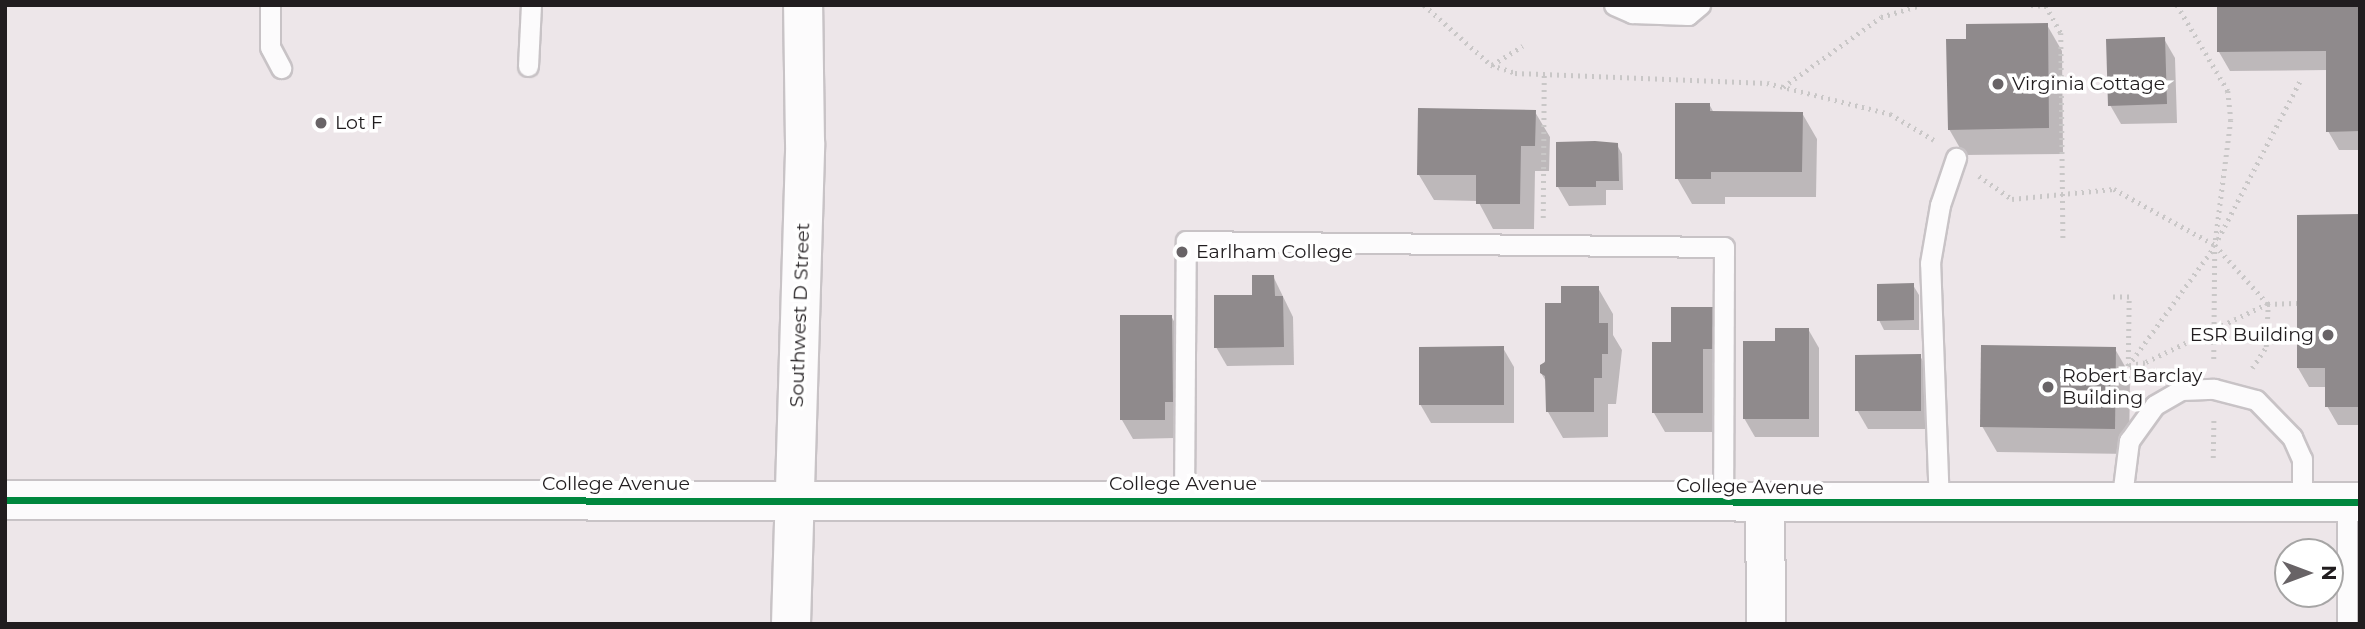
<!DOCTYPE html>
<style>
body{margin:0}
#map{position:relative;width:2365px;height:629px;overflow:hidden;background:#ede6e9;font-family:Montserrat,sans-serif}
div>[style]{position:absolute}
.shadow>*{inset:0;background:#0003}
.building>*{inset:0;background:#8f8a8c}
.path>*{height:4.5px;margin-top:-2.25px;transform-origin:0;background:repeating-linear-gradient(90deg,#c9c7c7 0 2px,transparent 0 7px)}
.roads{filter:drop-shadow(2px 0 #c8c3c6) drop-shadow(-2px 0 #c8c3c6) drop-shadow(0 2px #c8c3c6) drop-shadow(0 -2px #c8c3c6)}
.lane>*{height:19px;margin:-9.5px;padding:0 9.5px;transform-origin:9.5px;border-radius:9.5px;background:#fcfbfc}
.street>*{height:38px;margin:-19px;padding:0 19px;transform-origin:19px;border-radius:19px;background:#fcfbfc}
.cycleway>*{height:7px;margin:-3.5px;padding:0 3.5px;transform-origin:3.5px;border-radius:3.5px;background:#00873e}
.dots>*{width:19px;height:19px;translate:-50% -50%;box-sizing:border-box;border:4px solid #fff;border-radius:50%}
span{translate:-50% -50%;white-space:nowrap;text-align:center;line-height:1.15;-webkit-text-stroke:7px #fff;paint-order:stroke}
.poi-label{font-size:19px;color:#211d1f}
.left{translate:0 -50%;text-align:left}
.right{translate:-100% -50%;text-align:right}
.street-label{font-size:19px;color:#211d1f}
.frame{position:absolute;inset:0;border:7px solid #211d1f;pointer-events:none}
.north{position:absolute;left:2274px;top:538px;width:70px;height:70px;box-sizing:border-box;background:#fff;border:2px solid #a6a5a5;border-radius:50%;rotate:90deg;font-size:19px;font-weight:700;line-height:28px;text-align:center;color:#211d1f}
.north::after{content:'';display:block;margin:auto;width:24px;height:32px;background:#686366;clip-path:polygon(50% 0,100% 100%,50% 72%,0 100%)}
</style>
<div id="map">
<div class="shadow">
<div style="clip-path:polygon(2360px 5px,2360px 150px,2339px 150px,2328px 131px,2328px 70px,2230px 71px,2219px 52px)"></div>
<div style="clip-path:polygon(2047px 25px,2062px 51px,2063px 154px,1964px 155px,1949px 129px,1967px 40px)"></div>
<div style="clip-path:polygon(2164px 39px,2175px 58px,2177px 123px,2121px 124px,2110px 105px)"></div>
<div style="clip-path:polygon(1709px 104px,1714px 113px,1802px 113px,1817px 139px,1816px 197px,1725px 197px,1725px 204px,1692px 204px,1677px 178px)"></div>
<div style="clip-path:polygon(1535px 112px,1550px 137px,1549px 171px,1535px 171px,1534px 229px,1493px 229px,1478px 201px,1434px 200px,1419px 175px)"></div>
<div style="clip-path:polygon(1617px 145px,1622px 154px,1623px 190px,1606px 190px,1606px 205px,1569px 206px,1558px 187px)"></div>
<div style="clip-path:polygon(2360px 216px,2360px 425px,2338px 425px,2327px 406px,2327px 387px,2309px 387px,2298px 368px)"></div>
<div style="clip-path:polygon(1273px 276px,1293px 317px,1294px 365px,1227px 366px,1216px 347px)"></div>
<div style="clip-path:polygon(1913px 285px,1919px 295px,1919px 330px,1884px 330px,1879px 320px)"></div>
<div style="clip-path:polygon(1598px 288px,1613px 314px,1613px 335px,1622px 350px,1616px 404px,1608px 404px,1608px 437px,1563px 438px,1548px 412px,1547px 383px,1541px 373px,1563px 304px)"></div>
<div style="clip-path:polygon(1712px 309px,1722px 328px,1722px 368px,1713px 368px,1713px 432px,1665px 432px,1654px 413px,1673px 343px)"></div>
<div style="clip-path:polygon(1171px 316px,1182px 335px,1183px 420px,1175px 420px,1175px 438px,1133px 439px,1122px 420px)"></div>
<div style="clip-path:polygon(1808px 329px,1819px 348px,1819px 437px,1755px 437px,1744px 418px,1776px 343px)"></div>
<div style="clip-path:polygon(1503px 348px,1514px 367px,1514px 423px,1431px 423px,1420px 404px)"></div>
<div style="clip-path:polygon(2115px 349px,2130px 375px,2129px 454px,1997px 452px,1982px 426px)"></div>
<div style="clip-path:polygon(1920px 356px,1931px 375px,1931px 429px,1868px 429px,1857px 410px)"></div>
</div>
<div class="building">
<div style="clip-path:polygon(2217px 5px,2360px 5px,2360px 131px,2326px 132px,2326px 51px,2217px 52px)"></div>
<div style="clip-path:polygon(2048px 23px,2049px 128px,1948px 130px,1946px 39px,1966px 39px,1966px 24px)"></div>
<div style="clip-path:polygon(2165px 37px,2167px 104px,2108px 106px,2106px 39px)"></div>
<div style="clip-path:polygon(1675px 103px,1710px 103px,1710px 111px,1803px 112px,1802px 172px,1711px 172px,1711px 179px,1675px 179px)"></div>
<div style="clip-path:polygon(1418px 108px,1536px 110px,1535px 146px,1521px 146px,1520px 204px,1476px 204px,1476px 175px,1417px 175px)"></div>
<div style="clip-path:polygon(1595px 141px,1618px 143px,1619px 181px,1596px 181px,1596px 187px,1556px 187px,1556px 142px)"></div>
<div style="clip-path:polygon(2360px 214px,2360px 407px,2325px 407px,2325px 368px,2297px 368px,2297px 215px)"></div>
<div style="clip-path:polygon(1252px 275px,1274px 275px,1275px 296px,1283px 296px,1284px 347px,1214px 348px,1214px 295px,1252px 295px)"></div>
<div style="clip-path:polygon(1914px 283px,1914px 320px,1877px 321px,1877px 284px)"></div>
<div style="clip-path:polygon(1561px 286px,1599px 286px,1599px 323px,1608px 323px,1608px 354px,1602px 354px,1602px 378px,1594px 378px,1594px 412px,1546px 412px,1545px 376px,1540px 373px,1540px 365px,1545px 362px,1545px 303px,1561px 303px)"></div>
<div style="clip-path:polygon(1671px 307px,1713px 307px,1713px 349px,1703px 349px,1703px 413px,1652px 413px,1652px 342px,1671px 342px)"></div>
<div style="clip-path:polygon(1120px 315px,1172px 315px,1173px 402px,1165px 402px,1165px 420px,1120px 420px)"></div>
<div style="clip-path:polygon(1775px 328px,1809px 328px,1809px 419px,1743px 419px,1743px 341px,1775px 341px)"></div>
<div style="clip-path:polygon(1981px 345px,2116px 347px,2115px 429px,1980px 427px)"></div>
<div style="clip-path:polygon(1504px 346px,1504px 405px,1419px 405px,1419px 347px)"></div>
<div style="clip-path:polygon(1921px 354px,1921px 411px,1855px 411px,1855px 355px)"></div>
</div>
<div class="path">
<div style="left:1424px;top:5px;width:90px;rotate:41.8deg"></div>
<div style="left:1491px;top:65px;width:25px;rotate:18deg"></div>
<div style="left:1515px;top:73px;width:252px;rotate:2.3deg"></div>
<div style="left:1767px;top:83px;width:127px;rotate:14.1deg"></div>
<div style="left:1890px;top:114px;width:51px;rotate:30.6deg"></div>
<div style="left:2031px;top:5px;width:15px;rotate:4deg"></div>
<div style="left:2046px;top:6px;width:31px;rotate:61deg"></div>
<div style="left:2061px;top:33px;width:207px;rotate:89.4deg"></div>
<div style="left:2177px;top:5px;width:100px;rotate:59.3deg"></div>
<div style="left:2228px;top:91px;width:29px;rotate:84deg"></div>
<div style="left:2231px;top:120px;width:126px;rotate:97.3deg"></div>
<div style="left:2215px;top:245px;width:115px;rotate:90.5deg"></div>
<div style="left:1492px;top:65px;width:36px;rotate:-32deg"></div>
<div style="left:1783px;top:87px;width:120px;rotate:-35.5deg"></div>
<div style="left:1881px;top:17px;width:42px;rotate:-16.7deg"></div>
<div style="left:1979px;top:176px;width:40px;rotate:34.9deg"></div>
<div style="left:2012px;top:199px;width:102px;rotate:-5.6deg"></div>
<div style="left:2114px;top:189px;width:115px;rotate:29deg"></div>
<div style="left:2215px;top:245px;width:79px;rotate:48.1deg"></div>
<div style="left:2268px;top:304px;width:136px;rotate:154.4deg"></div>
<div style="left:2145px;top:363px;width:17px;rotate:170deg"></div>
<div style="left:2128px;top:366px;width:69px;rotate:-89.2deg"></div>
<div style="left:2129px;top:297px;width:17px;rotate:180deg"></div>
<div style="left:1543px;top:218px;width:143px;rotate:-89.6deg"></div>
<div style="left:2218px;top:239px;width:178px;rotate:-62.6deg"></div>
<div style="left:2252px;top:368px;width:25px;rotate:-56deg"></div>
<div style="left:2266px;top:347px;width:43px;rotate:-87.3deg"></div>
<div style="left:2268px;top:304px;width:29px;rotate:-2deg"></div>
<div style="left:2138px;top:382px;width:19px;rotate:-122deg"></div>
<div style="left:2128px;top:366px;width:147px;rotate:-54.1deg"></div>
<div style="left:2213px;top:458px;width:39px;rotate:-89deg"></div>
</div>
<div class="roads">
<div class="lane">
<div style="left:270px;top:5px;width:42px;rotate:90deg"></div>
<div style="left:270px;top:47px;width:24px;rotate:62deg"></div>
<div style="left:1614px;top:5px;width:20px;rotate:24deg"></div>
<div style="left:1632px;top:13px;width:56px;rotate:2deg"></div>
<div style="left:1688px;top:15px;width:16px;rotate:-40deg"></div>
<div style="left:528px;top:66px;width:61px;rotate:-87.2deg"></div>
<div style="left:1184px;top:500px;width:259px;rotate:-89.6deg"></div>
<div style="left:1186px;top:241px;width:538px;rotate:0.64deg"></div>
<div style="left:1724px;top:247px;width:255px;rotate:90.2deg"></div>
<div style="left:2347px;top:502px;width:122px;rotate:90deg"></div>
<div style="left:2121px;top:504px;width:64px;rotate:-82.8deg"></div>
<div style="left:2129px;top:441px;width:44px;rotate:-54.2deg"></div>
<div style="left:2155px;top:405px;width:30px;rotate:-30deg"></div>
<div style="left:2181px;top:390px;width:33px;rotate:-2deg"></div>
<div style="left:2214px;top:389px;width:43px;rotate:14.7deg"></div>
<div style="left:2256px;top:400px;width:52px;rotate:45.8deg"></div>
<div style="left:2292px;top:437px;width:24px;rotate:66deg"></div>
<div style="left:2302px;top:459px;width:45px;rotate:90deg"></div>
<div style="left:1939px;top:505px;width:242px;rotate:-92.1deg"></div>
<div style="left:1930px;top:263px;width:59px;rotate:-80.2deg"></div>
<div style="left:1940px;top:205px;width:50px;rotate:-71.2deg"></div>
</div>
<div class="street">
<div style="left:5px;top:500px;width:2355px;rotate:0.05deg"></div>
<div style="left:1765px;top:502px;width:122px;rotate:89.5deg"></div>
<div style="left:791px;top:624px;width:481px;rotate:-88.3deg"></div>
<div style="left:805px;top:143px;width:138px;rotate:-90.8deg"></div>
</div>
</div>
<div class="cycleway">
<div style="left:5px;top:500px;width:2355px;rotate:0.05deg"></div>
</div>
<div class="dots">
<div style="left:1998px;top:84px;background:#686366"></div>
<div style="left:321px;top:123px;background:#686366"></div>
<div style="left:1182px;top:252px;background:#686366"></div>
<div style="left:2328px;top:335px;background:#686366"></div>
<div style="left:2048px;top:387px;background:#686366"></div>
</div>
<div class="poi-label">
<span class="left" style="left:2012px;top:84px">Virginia Cottage</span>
<span class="left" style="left:335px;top:123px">Lot F</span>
<span class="left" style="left:1196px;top:252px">Earlham College</span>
<span class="right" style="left:2314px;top:335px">ESR Building</span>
<span class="left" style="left:2062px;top:387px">Robert Barclay<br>Building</span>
</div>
<div class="street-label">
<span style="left:800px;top:315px;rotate:-88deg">Southwest D Street</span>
<span style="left:616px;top:484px">College Avenue</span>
<span style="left:1183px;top:484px">College Avenue</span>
<span style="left:1750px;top:487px;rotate:1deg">College Avenue</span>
</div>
<div class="frame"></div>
<div class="north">N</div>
</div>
